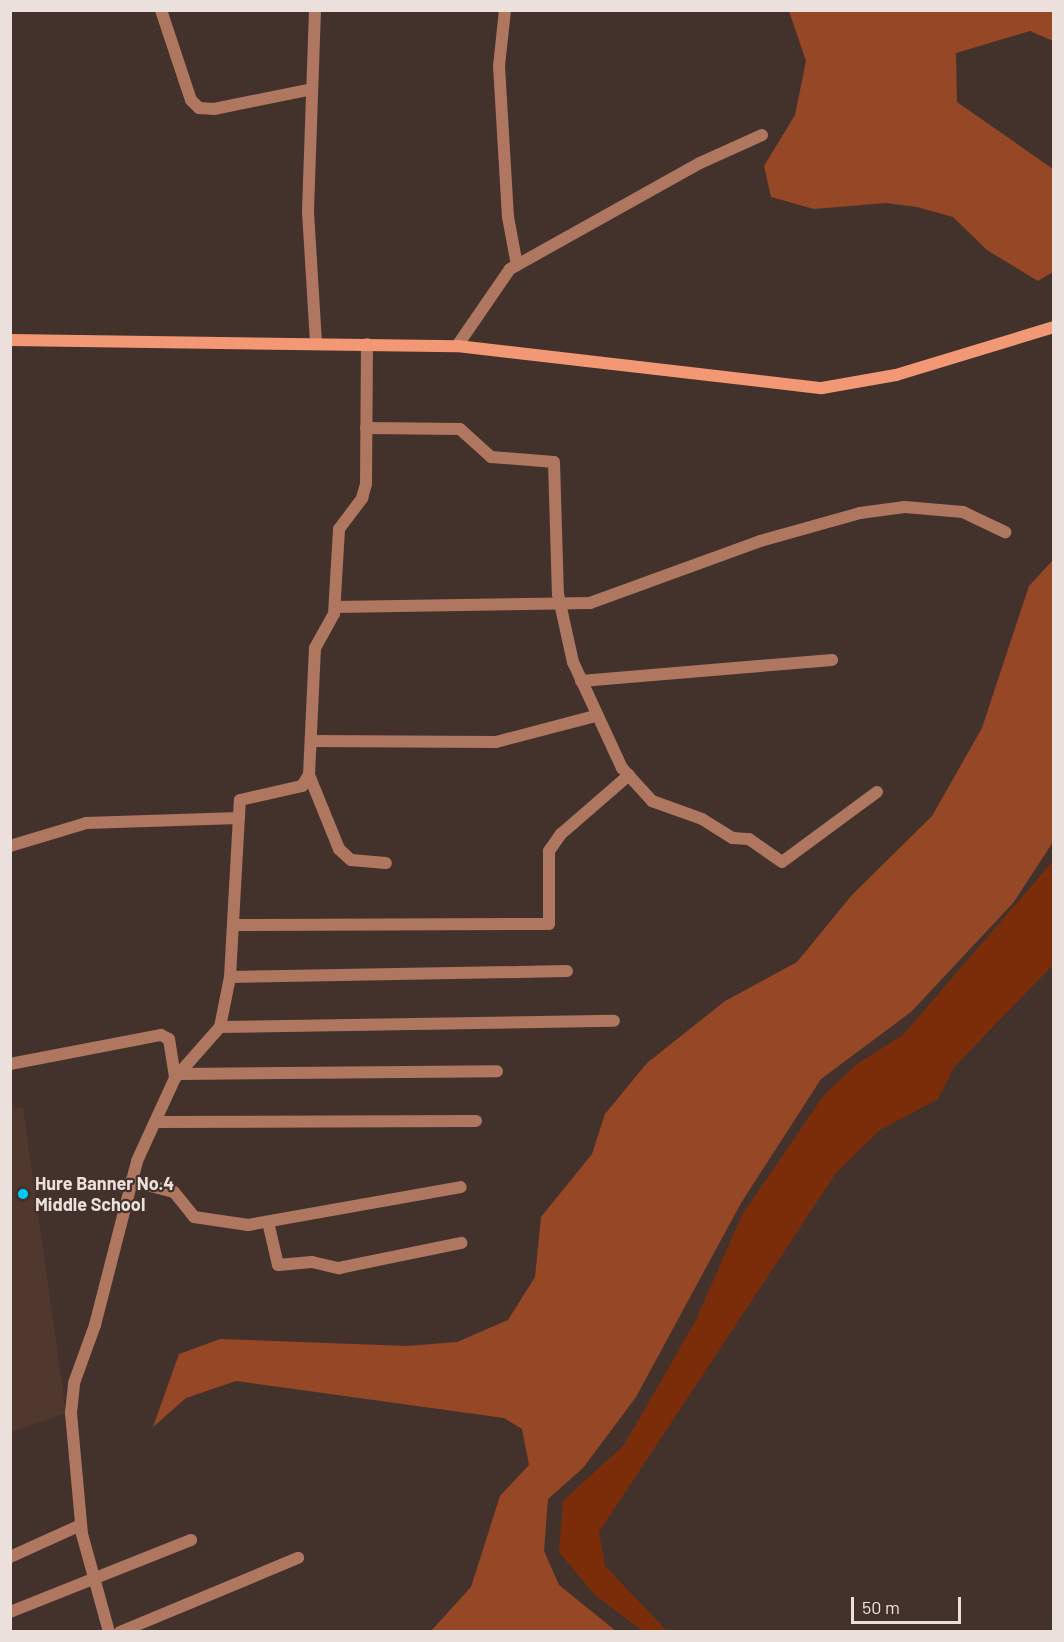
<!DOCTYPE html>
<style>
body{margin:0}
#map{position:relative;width:1064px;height:1642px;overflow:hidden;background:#43322c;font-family:Barlow,sans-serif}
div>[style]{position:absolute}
.built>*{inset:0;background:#50382f}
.forest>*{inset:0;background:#964726}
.water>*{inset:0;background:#7a2d08}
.street>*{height:12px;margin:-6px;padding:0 6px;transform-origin:6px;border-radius:6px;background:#af7660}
.secondary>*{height:12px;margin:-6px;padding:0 6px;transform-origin:6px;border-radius:6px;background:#f39875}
.dots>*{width:16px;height:16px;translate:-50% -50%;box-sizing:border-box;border:3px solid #43322c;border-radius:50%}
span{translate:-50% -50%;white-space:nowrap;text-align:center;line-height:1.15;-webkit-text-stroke:4.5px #43322c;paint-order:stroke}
.poi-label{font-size:18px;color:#ebe0dc;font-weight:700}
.left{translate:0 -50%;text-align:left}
.frame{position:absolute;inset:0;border:12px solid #ebe0dc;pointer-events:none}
.scale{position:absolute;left:851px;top:1597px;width:110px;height:27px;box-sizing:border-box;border:3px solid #ebe0dc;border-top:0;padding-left:8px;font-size:18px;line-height:21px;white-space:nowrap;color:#ebe0dc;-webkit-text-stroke:4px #43322c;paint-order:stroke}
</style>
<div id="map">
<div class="built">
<div style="clip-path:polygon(10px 1091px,14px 1109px,23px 1107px,66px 1413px,11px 1432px)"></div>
</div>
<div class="forest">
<div style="clip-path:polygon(789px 11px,1053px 11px,1053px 41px,1030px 31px,956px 53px,957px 102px,1053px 169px,1053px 272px,1038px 281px,987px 250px,953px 217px,917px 207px,886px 203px,814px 209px,771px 197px,764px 166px,795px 115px,806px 61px)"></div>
<div style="clip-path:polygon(1053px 560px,1053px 842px,1013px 903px,911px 1012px,821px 1079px,741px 1203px,636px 1397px,583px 1468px,548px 1499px,544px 1551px,559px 1585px,616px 1631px,431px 1631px,471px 1587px,500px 1496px,529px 1465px,522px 1429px,504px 1418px,236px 1381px,186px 1398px,153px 1427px,179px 1354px,220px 1339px,407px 1346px,457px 1342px,508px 1320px,535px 1277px,541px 1217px,592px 1154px,605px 1114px,647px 1063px,725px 1001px,797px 962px,852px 895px,932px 816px,982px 728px,1029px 586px)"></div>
</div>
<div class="water">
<div style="clip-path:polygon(1053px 861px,1053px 965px,955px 1066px,938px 1099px,880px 1130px,836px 1173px,599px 1532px,605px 1566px,667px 1631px,643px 1631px,595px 1595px,559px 1552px,563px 1501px,624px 1445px,695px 1322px,742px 1215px,824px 1095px,857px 1064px,903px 1035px)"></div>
</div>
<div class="street">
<div style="left:161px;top:10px;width:95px;rotate:71.6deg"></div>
<div style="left:191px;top:100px;width:11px;rotate:45deg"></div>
<div style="left:199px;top:108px;width:15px;rotate:4deg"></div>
<div style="left:214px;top:109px;width:100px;rotate:-11.5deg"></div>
<div style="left:315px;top:10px;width:202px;rotate:92deg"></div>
<div style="left:308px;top:212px;width:131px;rotate:86.5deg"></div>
<div style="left:505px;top:10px;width:56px;rotate:96.1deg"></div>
<div style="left:499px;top:66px;width:151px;rotate:86.6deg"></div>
<div style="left:508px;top:217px;width:49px;rotate:79.4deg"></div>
<div style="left:457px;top:346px;width:93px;rotate:-55.5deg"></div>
<div style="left:510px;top:269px;width:218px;rotate:-29.2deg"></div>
<div style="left:700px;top:163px;width:68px;rotate:-24.3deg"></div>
<div style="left:366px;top:428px;width:94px;rotate:0.6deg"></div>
<div style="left:460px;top:429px;width:42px;rotate:42.1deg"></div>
<div style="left:491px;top:457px;width:63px;rotate:4.5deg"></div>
<div style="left:554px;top:462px;width:132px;rotate:88.3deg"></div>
<div style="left:558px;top:594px;width:70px;rotate:77.6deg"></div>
<div style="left:573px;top:662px;width:117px;rotate:65.2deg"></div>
<div style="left:622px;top:768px;width:45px;rotate:47.7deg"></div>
<div style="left:652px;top:801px;width:53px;rotate:19.8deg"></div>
<div style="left:702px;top:819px;width:36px;rotate:32deg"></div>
<div style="left:733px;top:838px;width:16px;rotate:4deg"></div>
<div style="left:749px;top:839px;width:40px;rotate:34.9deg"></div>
<div style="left:782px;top:862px;width:118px;rotate:-36.4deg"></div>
<div style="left:335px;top:607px;width:255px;rotate:-0.9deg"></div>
<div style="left:590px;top:603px;width:181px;rotate:-20deg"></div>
<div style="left:760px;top:541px;width:104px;rotate:-15.6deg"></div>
<div style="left:860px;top:513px;width:45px;rotate:-7.6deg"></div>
<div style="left:905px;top:507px;width:58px;rotate:4.9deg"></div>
<div style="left:963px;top:512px;width:47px;rotate:25.5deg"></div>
<div style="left:581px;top:681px;width:252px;rotate:-4.8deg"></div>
<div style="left:311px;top:741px;width:185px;rotate:0.3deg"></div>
<div style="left:496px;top:742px;width:102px;rotate:-14.7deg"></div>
<div style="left:309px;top:775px;width:80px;rotate:67.9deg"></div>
<div style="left:339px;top:849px;width:16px;rotate:43deg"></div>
<div style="left:351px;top:860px;width:35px;rotate:5deg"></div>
<div style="left:10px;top:846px;width:79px;rotate:-16.8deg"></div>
<div style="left:86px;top:823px;width:153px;rotate:-1.9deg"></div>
<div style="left:233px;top:925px;width:316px;rotate:-0.2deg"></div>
<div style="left:549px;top:924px;width:73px;rotate:-90deg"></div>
<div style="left:549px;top:851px;width:21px;rotate:-55deg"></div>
<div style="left:561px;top:834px;width:90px;rotate:-40.9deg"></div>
<div style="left:230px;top:977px;width:337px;rotate:-1deg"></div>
<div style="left:220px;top:1027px;width:394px;rotate:-0.9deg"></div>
<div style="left:10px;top:1064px;width:154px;rotate:-10.9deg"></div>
<div style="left:161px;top:1035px;width:9px;rotate:27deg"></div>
<div style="left:169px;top:1039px;width:39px;rotate:81deg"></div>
<div style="left:179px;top:1074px;width:318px;rotate:-0.5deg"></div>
<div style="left:155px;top:1122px;width:321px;rotate:-0.2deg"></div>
<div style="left:131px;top:1181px;width:44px;rotate:14.3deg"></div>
<div style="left:174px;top:1192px;width:32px;rotate:51deg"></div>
<div style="left:194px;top:1217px;width:55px;rotate:8.4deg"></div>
<div style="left:248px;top:1225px;width:216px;rotate:-10.1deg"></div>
<div style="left:268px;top:1222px;width:44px;rotate:76.9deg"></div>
<div style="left:278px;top:1265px;width:34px;rotate:-5deg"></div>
<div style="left:312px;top:1262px;width:28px;rotate:13deg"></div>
<div style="left:339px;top:1268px;width:125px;rotate:-11.6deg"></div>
<div style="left:10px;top:1557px;width:78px;rotate:-24.3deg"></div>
<div style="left:10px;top:1612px;width:195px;rotate:-21.7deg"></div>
<div style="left:109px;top:1632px;width:102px;rotate:-105.4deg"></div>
<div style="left:82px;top:1534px;width:121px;rotate:-95.2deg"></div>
<div style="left:71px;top:1413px;width:30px;rotate:-84deg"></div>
<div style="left:74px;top:1383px;width:62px;rotate:-70.1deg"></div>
<div style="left:95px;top:1325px;width:169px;rotate:-75.6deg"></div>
<div style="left:137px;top:1161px;width:91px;rotate:-65.4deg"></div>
<div style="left:175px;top:1078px;width:68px;rotate:-48.6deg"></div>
<div style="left:220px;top:1027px;width:51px;rotate:-78.7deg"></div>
<div style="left:230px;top:977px;width:177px;rotate:-86.8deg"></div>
<div style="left:240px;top:800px;width:64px;rotate:-12.7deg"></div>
<div style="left:302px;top:786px;width:13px;rotate:-58deg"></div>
<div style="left:309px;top:775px;width:127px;rotate:-87.3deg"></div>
<div style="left:315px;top:648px;width:39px;rotate:-61deg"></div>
<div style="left:334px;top:614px;width:85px;rotate:-86.6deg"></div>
<div style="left:339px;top:529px;width:39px;rotate:-53deg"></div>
<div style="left:362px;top:498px;width:15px;rotate:-74deg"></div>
<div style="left:366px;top:484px;width:140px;rotate:-89.6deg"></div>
<div style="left:120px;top:1632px;width:193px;rotate:-22.6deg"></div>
</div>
<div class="secondary">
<div style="left:10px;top:340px;width:447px;rotate:0.8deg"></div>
<div style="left:457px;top:346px;width:367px;rotate:6.6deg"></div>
<div style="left:822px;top:388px;width:75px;rotate:-10deg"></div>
<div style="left:896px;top:375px;width:165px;rotate:-16.9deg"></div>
</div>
<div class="dots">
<div style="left:23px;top:1194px;background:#00cbf9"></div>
</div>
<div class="poi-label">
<span class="left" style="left:35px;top:1194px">Hure Banner No.4<br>Middle School</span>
</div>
<div class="frame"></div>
<div class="scale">50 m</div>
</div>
